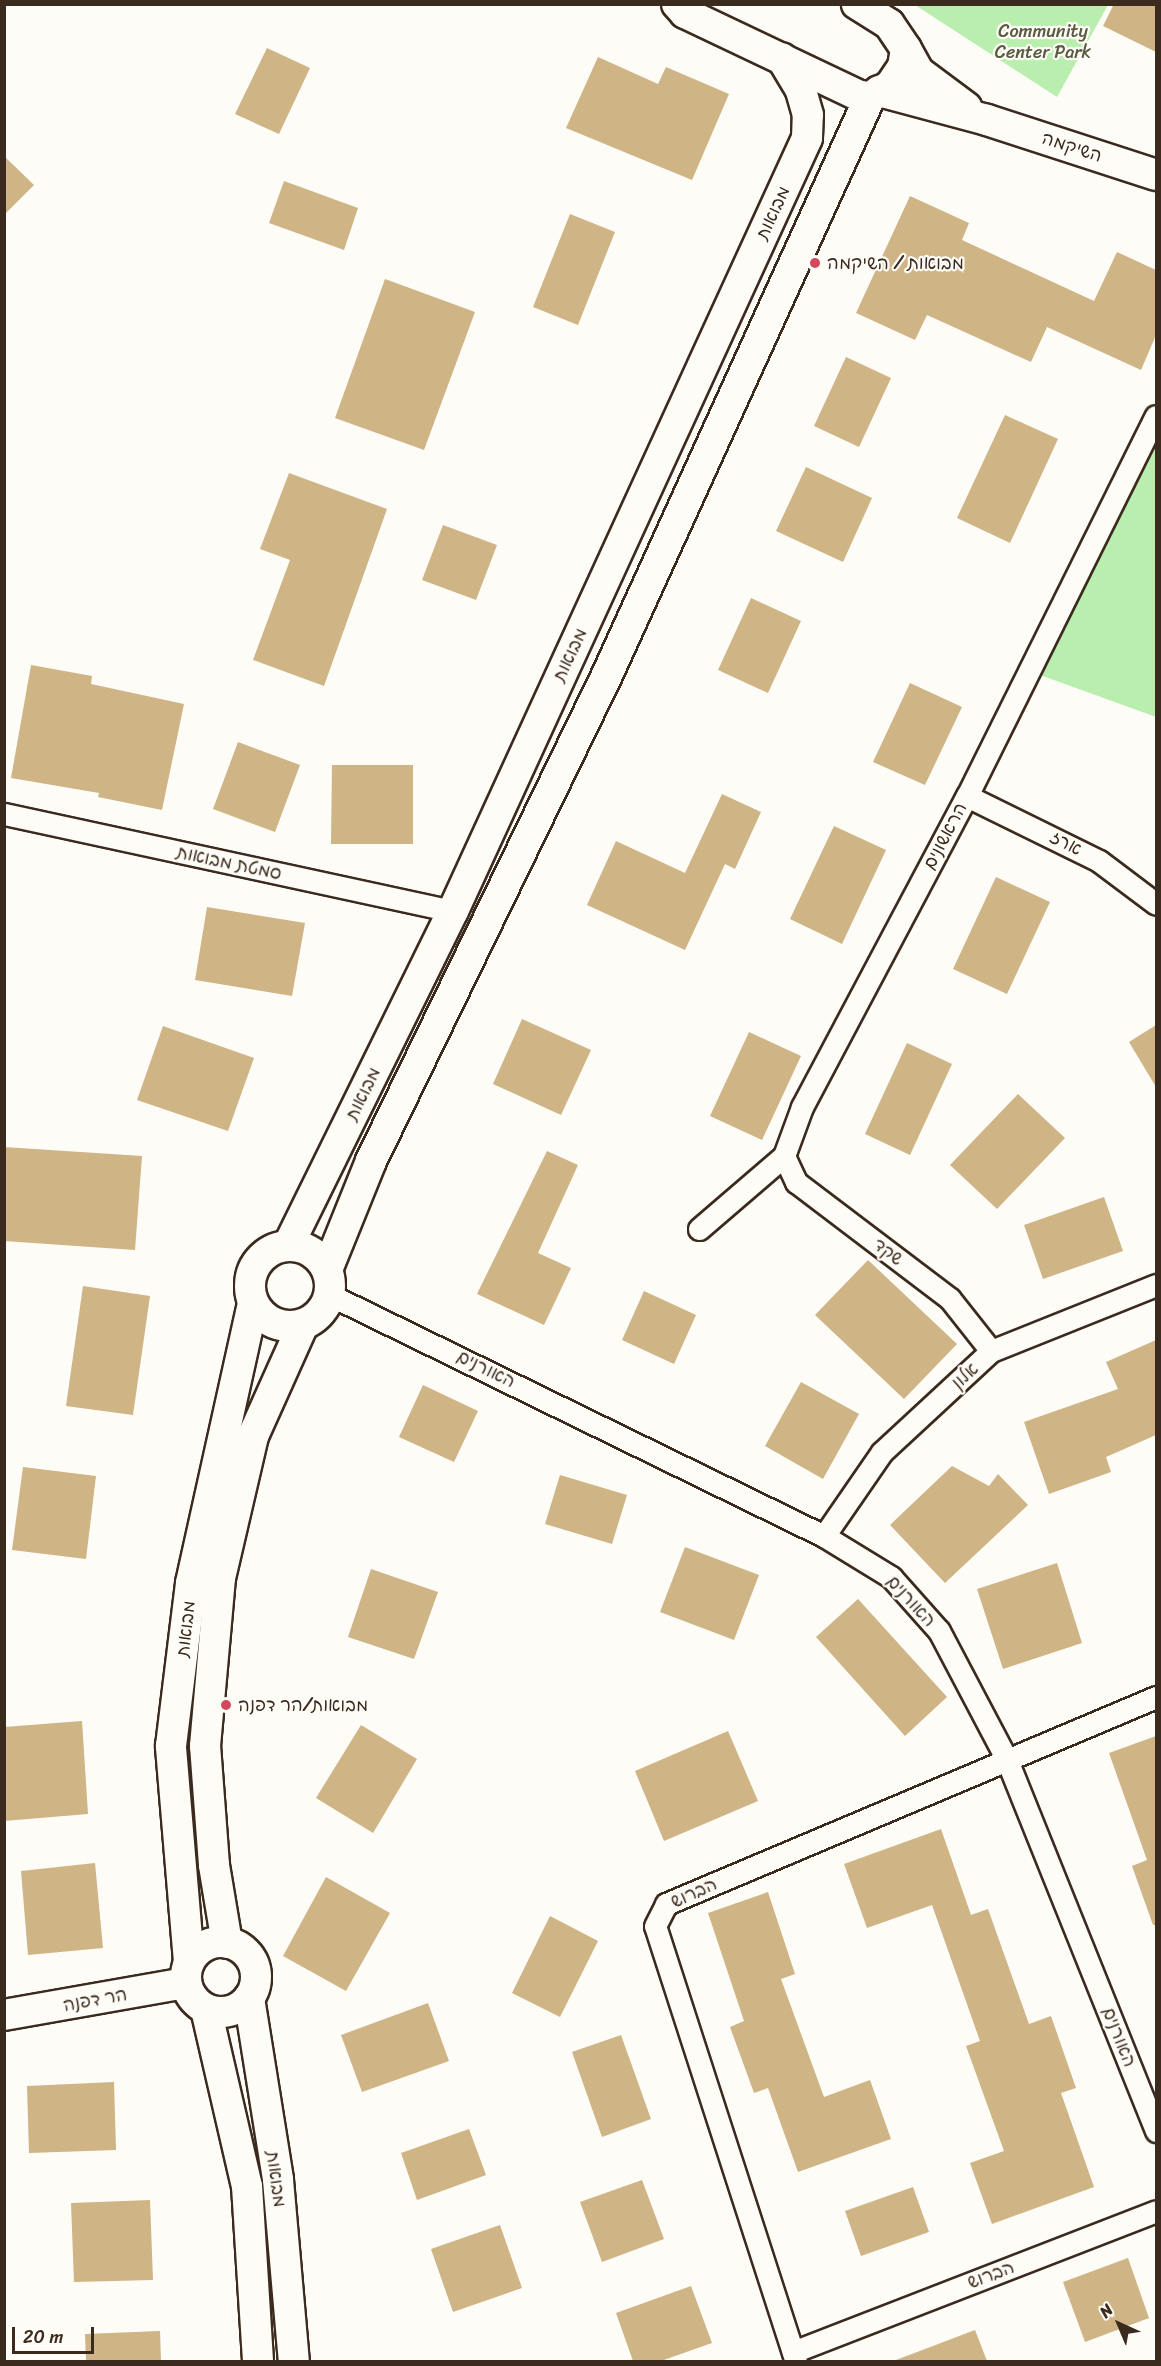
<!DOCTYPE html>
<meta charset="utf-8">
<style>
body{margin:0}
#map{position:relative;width:1161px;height:2366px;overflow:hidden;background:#fdfcf7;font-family:Sriracha,"Playpen Sans Hebrew",sans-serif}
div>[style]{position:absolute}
.green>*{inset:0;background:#b9eeaf}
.building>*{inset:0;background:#cfb485}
.roads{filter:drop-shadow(2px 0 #3b2a1e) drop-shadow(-2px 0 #3b2a1e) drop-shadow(0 2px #3b2a1e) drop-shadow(0 -2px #3b2a1e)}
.street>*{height:21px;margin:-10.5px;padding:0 10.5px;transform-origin:10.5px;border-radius:10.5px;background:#fdfcf7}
.secondary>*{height:30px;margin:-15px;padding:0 15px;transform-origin:15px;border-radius:15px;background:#fdfcf7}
.secondary>.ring{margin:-15px;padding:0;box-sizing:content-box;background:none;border:30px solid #fdfcf7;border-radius:50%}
.dots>*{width:16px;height:16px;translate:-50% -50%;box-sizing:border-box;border:3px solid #fdfcf7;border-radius:50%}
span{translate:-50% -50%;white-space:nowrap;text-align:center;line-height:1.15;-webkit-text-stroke:4.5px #fdfcf7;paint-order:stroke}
.park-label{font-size:18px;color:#5a5b42}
.street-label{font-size:18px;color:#3b2a1e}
.poi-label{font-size:18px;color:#3b2a1e}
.left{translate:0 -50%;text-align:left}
.frame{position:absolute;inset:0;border:6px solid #3b2a1e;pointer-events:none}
.north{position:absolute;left:1089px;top:2294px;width:60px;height:60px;-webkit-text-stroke:4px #fdfcf7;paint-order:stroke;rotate:316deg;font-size:16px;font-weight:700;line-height:24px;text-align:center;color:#3b2a1e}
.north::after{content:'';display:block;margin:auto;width:21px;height:27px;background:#3b2a1e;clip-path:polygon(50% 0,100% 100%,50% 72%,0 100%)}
.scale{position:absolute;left:12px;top:2327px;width:82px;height:27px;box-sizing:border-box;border:3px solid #3b2a1e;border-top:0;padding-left:8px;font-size:18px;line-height:21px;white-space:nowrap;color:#3b2a1e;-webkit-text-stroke:4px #fdfcf7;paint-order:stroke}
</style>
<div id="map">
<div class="green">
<div style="clip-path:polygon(915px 5px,1108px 5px,1057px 97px)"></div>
<div style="clip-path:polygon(1156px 416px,1156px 717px,1029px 671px)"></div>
</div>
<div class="building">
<div style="clip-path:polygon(1114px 4px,1156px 4px,1156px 52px,1103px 26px)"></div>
<div style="clip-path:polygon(267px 48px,310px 68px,279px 134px,235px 114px)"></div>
<div style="clip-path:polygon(598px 57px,658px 84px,666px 67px,729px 94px,692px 180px,566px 128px)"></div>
<div style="clip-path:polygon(4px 156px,34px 185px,4px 215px)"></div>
<div style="clip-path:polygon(284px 181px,358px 208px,344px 250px,269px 223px)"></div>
<div style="clip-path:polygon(910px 196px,969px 223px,962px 240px,1094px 301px,1117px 252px,1156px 270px,1156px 335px,1141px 370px,1047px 327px,1031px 362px,927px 315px,915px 340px,856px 313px)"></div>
<div style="clip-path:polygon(570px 214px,615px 232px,578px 325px,533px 307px)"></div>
<div style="clip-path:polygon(385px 279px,475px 312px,424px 450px,335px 418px)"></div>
<div style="clip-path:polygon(846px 357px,891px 378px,859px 447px,814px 426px)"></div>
<div style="clip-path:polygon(1005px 415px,1058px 439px,1010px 543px,957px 518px)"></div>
<div style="clip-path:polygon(806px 467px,872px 498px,843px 562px,776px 531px)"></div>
<div style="clip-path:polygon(289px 473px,387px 509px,324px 686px,253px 660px,290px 560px,260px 549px)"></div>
<div style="clip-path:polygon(443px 525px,497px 545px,476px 600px,422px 580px)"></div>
<div style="clip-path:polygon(751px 598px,801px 621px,768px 693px,718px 670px)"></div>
<div style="clip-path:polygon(31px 665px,92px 676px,91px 684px,184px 704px,162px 810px,98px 797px,99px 793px,11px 778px)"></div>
<div style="clip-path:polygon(910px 683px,962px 707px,925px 785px,873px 762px)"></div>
<div style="clip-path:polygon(238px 742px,300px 765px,275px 832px,213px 809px)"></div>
<div style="clip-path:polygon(332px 765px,413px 765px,413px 844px,331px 844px)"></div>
<div style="clip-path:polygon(722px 794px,761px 812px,735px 869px,725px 864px,685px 950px,587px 905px,616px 841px,685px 873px)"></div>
<div style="clip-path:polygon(834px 826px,886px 850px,842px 944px,790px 919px)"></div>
<div style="clip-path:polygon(996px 877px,1050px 902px,1007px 994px,953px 969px)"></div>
<div style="clip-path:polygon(207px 907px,305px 923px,292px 996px,195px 980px)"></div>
<div style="clip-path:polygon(522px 1019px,591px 1050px,561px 1115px,493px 1084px)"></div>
<div style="clip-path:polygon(1156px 1025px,1156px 1087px,1129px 1042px)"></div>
<div style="clip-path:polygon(163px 1026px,254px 1058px,228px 1131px,137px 1100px)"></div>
<div style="clip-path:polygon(749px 1032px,801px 1056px,762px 1140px,710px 1116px)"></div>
<div style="clip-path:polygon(907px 1043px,952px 1064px,910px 1155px,865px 1134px)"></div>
<div style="clip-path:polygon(1018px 1094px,1065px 1138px,997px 1209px,950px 1165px)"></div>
<div style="clip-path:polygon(4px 1147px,142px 1156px,135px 1250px,4px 1241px)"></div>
<div style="clip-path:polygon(547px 1151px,578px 1165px,538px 1253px,571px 1268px,544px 1325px,477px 1294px)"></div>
<div style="clip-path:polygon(1104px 1197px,1123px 1251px,1043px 1279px,1024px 1225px)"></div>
<div style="clip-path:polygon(868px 1260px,957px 1344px,904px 1399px,815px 1315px)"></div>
<div style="clip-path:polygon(83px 1286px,150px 1296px,133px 1415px,66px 1406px)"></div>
<div style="clip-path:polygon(644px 1291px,696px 1315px,674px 1364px,622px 1340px)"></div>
<div style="clip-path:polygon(1156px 1340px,1156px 1435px,1106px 1457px,1111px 1472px,1049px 1494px,1024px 1422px,1118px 1389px,1106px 1362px)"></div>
<div style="clip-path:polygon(801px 1382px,859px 1414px,823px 1479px,765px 1446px)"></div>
<div style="clip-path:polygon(423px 1385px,478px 1411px,454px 1462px,399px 1437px)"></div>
<div style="clip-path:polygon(952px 1466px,989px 1486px,998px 1474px,1028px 1505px,945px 1583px,890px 1525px)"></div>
<div style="clip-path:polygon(23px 1467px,96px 1476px,86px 1559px,12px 1550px)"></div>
<div style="clip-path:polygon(560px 1475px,627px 1495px,612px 1544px,545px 1524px)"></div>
<div style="clip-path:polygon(685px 1547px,759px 1575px,734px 1640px,660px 1612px)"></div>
<div style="clip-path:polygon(1057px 1563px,1082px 1643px,1003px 1669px,977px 1589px)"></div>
<div style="clip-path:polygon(371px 1569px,438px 1592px,414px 1659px,348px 1637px)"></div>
<div style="clip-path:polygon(858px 1599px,947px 1697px,905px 1736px,816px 1637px)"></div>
<div style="clip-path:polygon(82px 1721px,88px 1814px,4px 1821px,4px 1727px)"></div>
<div style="clip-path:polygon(361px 1725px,417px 1759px,373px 1833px,316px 1798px)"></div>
<div style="clip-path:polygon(728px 1731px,758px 1801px,664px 1841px,635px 1771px)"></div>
<div style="clip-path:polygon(1156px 1736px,1156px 1925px,1153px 1925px,1132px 1866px,1147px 1860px,1109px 1753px)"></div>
<div style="clip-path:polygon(941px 1829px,971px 1915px,988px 1909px,1029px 2024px,1051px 2016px,1076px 2088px,1061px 2093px,1094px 2187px,992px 2224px,970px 2163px,1004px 2151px,966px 2046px,980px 2041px,932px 1905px,867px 1928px,844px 1864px)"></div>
<div style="clip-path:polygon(95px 1863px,103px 1948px,28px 1955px,21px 1871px)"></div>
<div style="clip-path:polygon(326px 1877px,390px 1913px,346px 1991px,283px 1956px)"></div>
<div style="clip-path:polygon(768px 1892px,795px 1974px,781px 1979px,824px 2097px,870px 2080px,891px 2139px,798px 2172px,768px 2088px,754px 2093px,730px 2027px,744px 2021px,708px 1913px)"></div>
<div style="clip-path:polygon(550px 1916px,598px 1941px,560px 2017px,512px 1993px)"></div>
<div style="clip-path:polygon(428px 2003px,449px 2061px,362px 2092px,341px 2035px)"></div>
<div style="clip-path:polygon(621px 2035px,651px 2119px,602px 2137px,572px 2052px)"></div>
<div style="clip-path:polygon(114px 2082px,116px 2150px,29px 2153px,27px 2086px)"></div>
<div style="clip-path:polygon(469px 2129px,486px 2175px,417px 2200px,401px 2153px)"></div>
<div style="clip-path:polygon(642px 2180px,664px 2239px,602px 2262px,580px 2202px)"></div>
<div style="clip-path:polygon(913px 2187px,929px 2232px,861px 2256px,845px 2211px)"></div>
<div style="clip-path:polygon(150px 2200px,153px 2280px,74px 2282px,71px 2203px)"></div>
<div style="clip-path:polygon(500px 2225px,522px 2288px,453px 2312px,431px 2249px)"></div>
<div style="clip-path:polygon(1128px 2258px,1149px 2318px,1085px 2342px,1063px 2282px)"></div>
<div style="clip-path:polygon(691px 2286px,712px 2343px,661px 2361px,633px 2361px,616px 2313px)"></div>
<div style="clip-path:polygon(975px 2330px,987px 2361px,897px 2361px,896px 2360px)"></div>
<div style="clip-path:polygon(160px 2331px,161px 2361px,86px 2361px,85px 2334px)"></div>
</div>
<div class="roads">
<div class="street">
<div style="left:967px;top:796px;width:147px;rotate:26.2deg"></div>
<div style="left:1099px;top:861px;width:71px;rotate:37deg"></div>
<div style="left:4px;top:814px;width:459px;rotate:12.2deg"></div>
<div style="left:784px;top:1156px;width:29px;rotate:65deg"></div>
<div style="left:796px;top:1182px;width:193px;rotate:37.2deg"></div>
<div style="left:950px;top:1299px;width:66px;rotate:51.7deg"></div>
<div style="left:699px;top:1229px;width:112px;rotate:-40.7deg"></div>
<div style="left:784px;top:1156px;width:52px;rotate:-69.8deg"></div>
<div style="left:802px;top:1107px;width:352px;rotate:-62.1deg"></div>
<div style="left:967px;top:796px;width:424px;rotate:-63.6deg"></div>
<div style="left:330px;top:1295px;width:550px;rotate:26.01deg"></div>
<div style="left:824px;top:1536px;width:79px;rotate:31.5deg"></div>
<div style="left:891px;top:1577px;width:72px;rotate:48.4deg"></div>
<div style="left:939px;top:1631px;width:146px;rotate:62.2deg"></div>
<div style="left:1007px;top:1760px;width:400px;rotate:68.1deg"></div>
<div style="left:824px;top:1536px;width:102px;rotate:-55.4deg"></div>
<div style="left:882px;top:1452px;width:149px;rotate:-42.8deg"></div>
<div style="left:991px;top:1351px;width:178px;rotate:-21.8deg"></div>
<div style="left:793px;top:2352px;width:389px;rotate:-21.2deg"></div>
<div style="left:796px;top:2362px;width:458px;rotate:-107.9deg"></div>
<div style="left:655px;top:1926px;width:25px;rotate:-63deg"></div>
<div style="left:666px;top:1904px;width:532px;rotate:-22.9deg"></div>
</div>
<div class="secondary">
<div style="left:677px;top:4px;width:12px;rotate:48deg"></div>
<div style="left:685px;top:13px;width:194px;rotate:25.4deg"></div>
<div style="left:860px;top:96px;width:10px;rotate:6deg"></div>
<div style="left:870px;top:97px;width:23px;rotate:-29deg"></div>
<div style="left:890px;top:86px;width:23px;rotate:-56deg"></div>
<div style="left:903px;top:67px;width:18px;rotate:-81deg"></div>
<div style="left:906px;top:49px;width:30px;rotate:-124deg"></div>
<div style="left:889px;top:24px;width:38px;rotate:-148deg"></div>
<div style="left:906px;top:49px;width:26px;rotate:61deg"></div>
<div style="left:919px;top:72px;width:59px;rotate:36.7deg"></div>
<div style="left:879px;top:91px;width:112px;rotate:15deg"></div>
<div style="left:987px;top:120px;width:178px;rotate:18deg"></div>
<div class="ring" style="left:250px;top:1246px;width:50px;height:50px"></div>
<div style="left:288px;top:1246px;width:373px;rotate:-63.8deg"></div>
<div style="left:453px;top:911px;width:850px;rotate:-65.39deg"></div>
<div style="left:807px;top:138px;width:23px;rotate:-88deg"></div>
<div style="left:808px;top:115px;width:26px;rotate:-106deg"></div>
<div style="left:801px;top:90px;width:37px;rotate:-121deg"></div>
<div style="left:327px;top:1270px;width:118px;rotate:-68deg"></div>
<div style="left:371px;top:1161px;width:540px;rotate:-64.1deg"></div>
<div style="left:607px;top:675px;width:635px;rotate:-65.53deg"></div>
<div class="ring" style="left:186px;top:1942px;width:40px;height:40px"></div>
<div style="left:227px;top:1943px;width:79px;rotate:-99.5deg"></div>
<div style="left:214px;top:1865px;width:119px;rotate:-94.3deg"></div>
<div style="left:205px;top:1746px;width:169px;rotate:-84.9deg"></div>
<div style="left:220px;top:1578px;width:146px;rotate:-76.9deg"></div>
<div style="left:253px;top:1436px;width:122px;rotate:-65.8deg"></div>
<div style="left:189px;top:1962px;width:217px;rotate:-94.8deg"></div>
<div style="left:171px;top:1746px;width:164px;rotate:-83deg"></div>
<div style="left:191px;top:1583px;width:287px;rotate:-77.5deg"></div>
<div style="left:249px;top:1998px;width:184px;rotate:80.9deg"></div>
<div style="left:278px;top:2180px;width:183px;rotate:85deg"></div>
<div style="left:206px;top:2009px;width:182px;rotate:77deg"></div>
<div style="left:247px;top:2186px;width:176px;rotate:86.4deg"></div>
<div style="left:4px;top:2015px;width:185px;rotate:-10deg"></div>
</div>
</div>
<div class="dots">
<div style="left:815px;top:263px;background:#d1495b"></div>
<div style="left:226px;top:1705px;background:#d1495b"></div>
</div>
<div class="park-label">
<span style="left:1043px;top:42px">Community<br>Center Park</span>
</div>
<div class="street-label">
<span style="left:1072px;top:147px;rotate:18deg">השיקמה</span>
<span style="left:773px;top:213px;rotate:-65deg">מבואות</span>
<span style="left:570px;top:655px;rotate:-65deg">מבואות</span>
<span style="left:945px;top:836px;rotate:-62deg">הראשונים</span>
<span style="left:1066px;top:843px;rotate:27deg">ארז</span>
<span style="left:229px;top:863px;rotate:12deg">סמטת מבואות</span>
<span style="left:363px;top:1094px;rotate:-64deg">מבואות</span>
<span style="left:888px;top:1252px;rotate:37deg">שקד</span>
<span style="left:486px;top:1369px;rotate:26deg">האורנים</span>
<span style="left:965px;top:1376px;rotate:-43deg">אלון</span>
<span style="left:911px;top:1601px;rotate:47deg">האורנים</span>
<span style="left:186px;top:1629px;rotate:-83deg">מבואות</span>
<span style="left:694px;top:1893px;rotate:-25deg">הברוש</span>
<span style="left:95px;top:2000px;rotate:-10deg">הר דפנה</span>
<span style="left:1119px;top:2037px;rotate:68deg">האורנים</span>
<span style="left:276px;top:2179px;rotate:82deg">מבואות</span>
<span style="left:991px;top:2275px;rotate:-21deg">הברוש</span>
</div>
<div class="poi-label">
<span class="left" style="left:827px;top:263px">מבואות / השיקמה</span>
<span class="left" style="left:238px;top:1705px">מבואות/הר דפנה</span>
</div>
<div class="frame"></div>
<div class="north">N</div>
<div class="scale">20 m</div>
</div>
